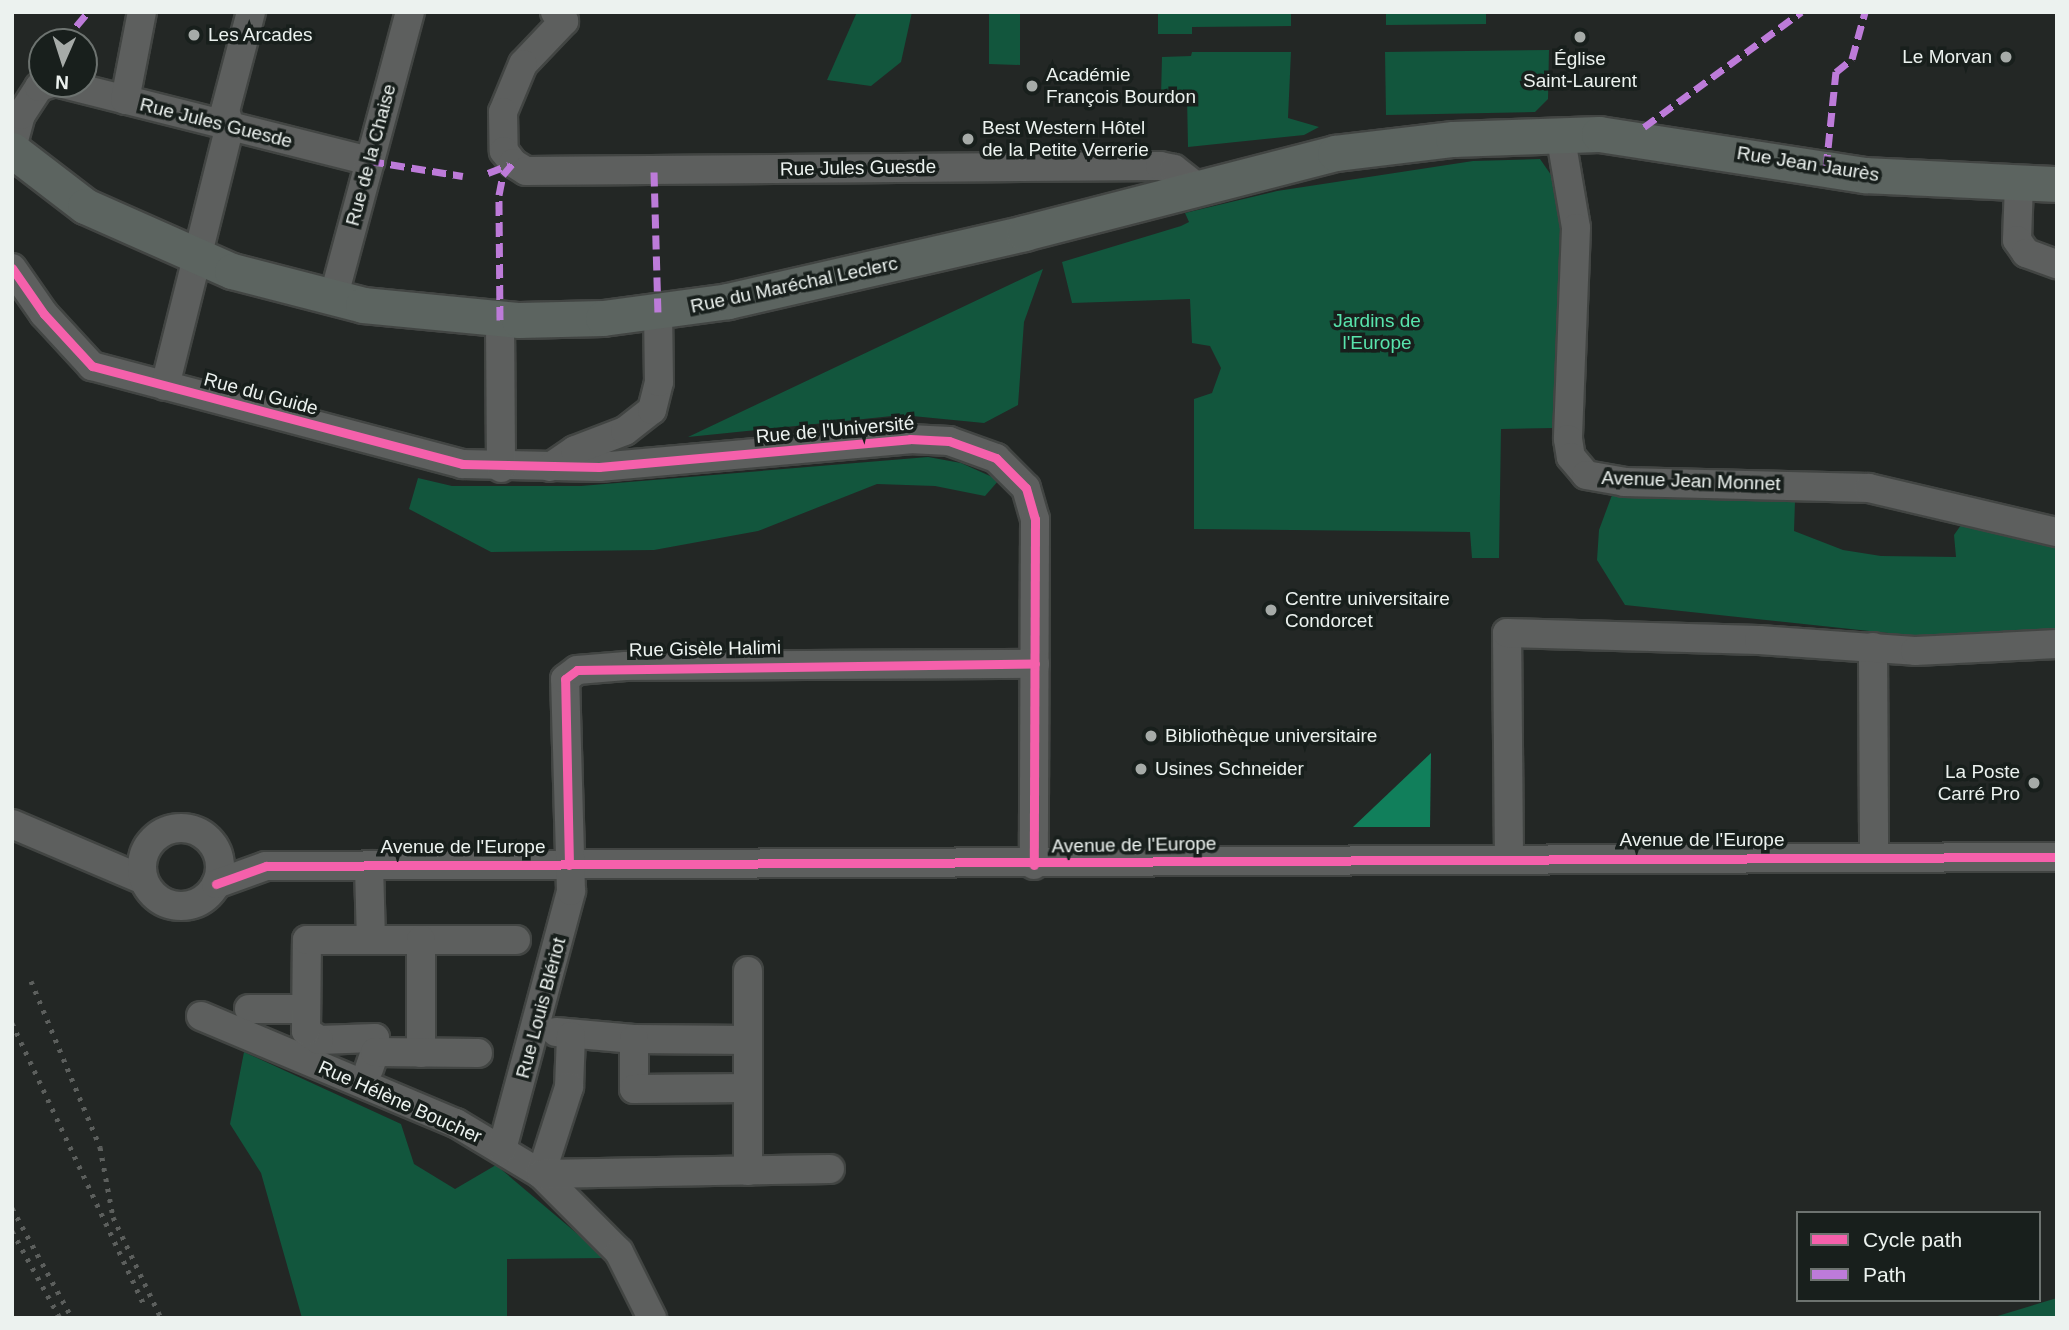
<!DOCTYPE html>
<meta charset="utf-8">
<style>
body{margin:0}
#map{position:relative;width:2069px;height:1330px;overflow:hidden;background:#232725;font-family:Arial,sans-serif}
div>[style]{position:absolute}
.green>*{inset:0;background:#12563d}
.water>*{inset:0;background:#117f5b}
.roads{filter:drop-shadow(2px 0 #424543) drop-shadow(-2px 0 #424543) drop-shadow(0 2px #424543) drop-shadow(0 -2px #424543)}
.minor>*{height:28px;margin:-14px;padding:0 14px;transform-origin:14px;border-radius:14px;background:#5d5f5e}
.minor>.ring{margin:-14px;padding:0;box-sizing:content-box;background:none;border:28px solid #5d5f5e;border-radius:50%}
.major>*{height:35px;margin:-17.5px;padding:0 17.5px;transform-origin:17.5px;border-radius:17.5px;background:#5c6460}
.rail>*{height:5px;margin-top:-2.5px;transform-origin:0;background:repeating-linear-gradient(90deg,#5c5f5d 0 3.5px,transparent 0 10.5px)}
.quiet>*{height:7px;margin-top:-3.5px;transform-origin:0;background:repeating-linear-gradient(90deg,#bd7bd9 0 14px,transparent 0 21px)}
.cycleway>*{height:9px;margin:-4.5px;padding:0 4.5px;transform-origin:4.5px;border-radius:4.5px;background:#f560ab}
.dots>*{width:19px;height:19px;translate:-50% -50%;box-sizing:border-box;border:4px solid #181f1c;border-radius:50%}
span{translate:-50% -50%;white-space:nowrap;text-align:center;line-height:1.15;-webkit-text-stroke:7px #181f1c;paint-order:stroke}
.poi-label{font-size:19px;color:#ecf2ef}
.left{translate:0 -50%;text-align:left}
.right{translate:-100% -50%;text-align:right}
.street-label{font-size:19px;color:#ecf2ef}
.park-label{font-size:19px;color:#58e4ac}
.frame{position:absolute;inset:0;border:14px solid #ecf2ef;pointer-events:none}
.legend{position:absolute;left:1796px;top:1211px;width:245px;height:91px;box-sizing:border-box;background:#181f1c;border:2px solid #6d7370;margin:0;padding:9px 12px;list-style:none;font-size:21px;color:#ecf2ef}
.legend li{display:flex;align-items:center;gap:14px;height:35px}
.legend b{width:35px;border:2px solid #6d7370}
.north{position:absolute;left:28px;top:28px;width:70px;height:70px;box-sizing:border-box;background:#181f1c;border:2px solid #6d7370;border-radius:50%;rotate:183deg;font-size:19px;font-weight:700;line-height:28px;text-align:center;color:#ecf2ef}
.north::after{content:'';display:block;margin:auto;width:24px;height:32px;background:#a6aba8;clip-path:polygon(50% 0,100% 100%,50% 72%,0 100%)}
</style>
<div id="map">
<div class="green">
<div style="clip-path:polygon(857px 12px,912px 12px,901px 62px,871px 86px,827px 80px)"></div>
<div style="clip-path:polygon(989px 12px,1020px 12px,1020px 65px,989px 64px)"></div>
<div style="clip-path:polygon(1158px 12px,1291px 12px,1291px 26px,1192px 27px,1192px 34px,1158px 34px)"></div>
<div style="clip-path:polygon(1386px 12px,1486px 12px,1486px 24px,1386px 25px)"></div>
<div style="clip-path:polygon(1549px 50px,1548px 99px,1535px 112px,1386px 115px,1385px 52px)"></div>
<div style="clip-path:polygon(1192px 52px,1291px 52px,1288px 118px,1319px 127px,1304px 135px,1188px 147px,1187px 96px,1161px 96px,1162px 57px,1191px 56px)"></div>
<div style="clip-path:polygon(1540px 159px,1556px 182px,1564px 216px,1554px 428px,1501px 429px,1499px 558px,1472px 558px,1470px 532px,1194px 529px,1194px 399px,1212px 393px,1221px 368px,1210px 346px,1192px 343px,1190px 299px,1072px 303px,1062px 262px,1181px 226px,1189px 222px,1185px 213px,1277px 191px,1473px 161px)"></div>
<div style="clip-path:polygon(1043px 269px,1024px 322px,1018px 405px,984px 423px,902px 415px,688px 437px)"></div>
<div style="clip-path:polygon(928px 457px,961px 463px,999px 480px,985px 496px,935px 486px,877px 484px,758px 531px,654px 550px,491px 552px,409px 509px,418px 478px,452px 486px,581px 486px)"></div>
<div style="clip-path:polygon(1612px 495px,1795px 501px,1794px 531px,1843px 550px,1881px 556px,1956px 557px,1954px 535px,1961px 525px,2057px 548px,2057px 632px,1916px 636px,1625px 605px,1597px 560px,1599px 530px)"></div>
<div style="clip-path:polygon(244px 1052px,401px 1124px,414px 1164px,455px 1189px,496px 1165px,606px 1258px,507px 1259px,507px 1316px,532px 1318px,302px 1318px,261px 1173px,230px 1124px)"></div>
<div style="clip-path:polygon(2057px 1298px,2057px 1318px,1991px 1318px)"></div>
</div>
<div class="water">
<div style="clip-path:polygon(1431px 753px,1430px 827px,1353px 827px)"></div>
</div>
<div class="roads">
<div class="minor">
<div style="left:555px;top:12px;width:13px;rotate:45deg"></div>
<div style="left:564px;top:21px;width:59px;rotate:133.6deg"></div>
<div style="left:523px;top:64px;width:52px;rotate:112.6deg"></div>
<div style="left:503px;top:112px;width:39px;rotate:89deg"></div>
<div style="left:504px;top:151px;width:15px;rotate:53deg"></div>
<div style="left:513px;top:163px;width:15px;rotate:32deg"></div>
<div style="left:526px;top:171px;width:634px;rotate:-0.45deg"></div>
<div style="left:1160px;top:166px;width:14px;rotate:12deg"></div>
<div style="left:1174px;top:169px;width:31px;rotate:38deg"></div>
<div style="left:63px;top:84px;width:317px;rotate:14.1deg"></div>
<div style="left:125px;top:100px;width:90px;rotate:-79.1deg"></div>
<div style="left:1560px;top:133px;width:96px;rotate:80.4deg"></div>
<div style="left:1576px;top:228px;width:211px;rotate:92.2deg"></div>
<div style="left:1568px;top:439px;width:18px;rotate:81deg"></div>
<div style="left:1571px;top:457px;width:23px;rotate:50deg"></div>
<div style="left:1586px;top:475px;width:39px;rotate:10deg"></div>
<div style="left:1624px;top:482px;width:245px;rotate:1.4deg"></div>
<div style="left:1869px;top:488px;width:193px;rotate:13.2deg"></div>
<div style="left:12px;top:148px;width:34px;rotate:-75deg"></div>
<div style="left:21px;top:115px;width:33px;rotate:-57deg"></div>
<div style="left:39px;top:87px;width:10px;rotate:-17deg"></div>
<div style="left:2019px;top:183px;width:57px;rotate:92deg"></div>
<div style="left:2017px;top:240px;width:16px;rotate:55deg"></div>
<div style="left:2026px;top:253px;width:33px;rotate:20deg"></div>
<div style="left:12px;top:268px;width:56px;rotate:55.2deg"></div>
<div style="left:44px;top:314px;width:71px;rotate:47.3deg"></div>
<div style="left:92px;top:366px;width:383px;rotate:14.8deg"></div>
<div style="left:462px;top:464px;width:137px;rotate:1.3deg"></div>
<div style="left:599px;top:467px;width:312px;rotate:-5.1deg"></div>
<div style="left:910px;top:439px;width:39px;rotate:3deg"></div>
<div style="left:949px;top:441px;width:50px;rotate:19.9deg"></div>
<div style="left:996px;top:458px;width:42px;rotate:45deg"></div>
<div style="left:1026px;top:488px;width:32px;rotate:74deg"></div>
<div style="left:1035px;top:519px;width:346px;rotate:90.2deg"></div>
<div style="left:333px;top:299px;width:297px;rotate:-75deg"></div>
<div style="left:500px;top:320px;width:148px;rotate:89.6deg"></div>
<div style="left:165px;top:386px;width:268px;rotate:-76deg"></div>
<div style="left:230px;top:126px;width:16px;rotate:-108deg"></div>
<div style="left:225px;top:111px;width:102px;rotate:-75.3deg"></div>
<div style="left:550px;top:467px;width:30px;rotate:-34deg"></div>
<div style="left:575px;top:450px;width:53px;rotate:-20.8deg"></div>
<div style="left:625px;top:431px;width:34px;rotate:-38deg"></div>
<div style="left:652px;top:410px;width:29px;rotate:-76deg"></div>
<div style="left:659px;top:382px;width:69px;rotate:-90.8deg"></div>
<div style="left:1873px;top:647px;width:210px;rotate:89.7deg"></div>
<div style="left:12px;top:824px;width:142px;rotate:23.1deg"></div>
<div class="ring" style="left:142px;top:828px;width:50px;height:50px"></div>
<div style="left:1509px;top:858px;width:225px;rotate:-90.5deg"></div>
<div style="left:1507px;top:633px;width:252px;rotate:1.6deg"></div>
<div style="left:1759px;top:640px;width:156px;rotate:4deg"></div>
<div style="left:1915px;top:651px;width:142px;rotate:-2.8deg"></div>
<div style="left:369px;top:865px;width:75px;rotate:88.5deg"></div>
<div style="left:216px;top:884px;width:53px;rotate:-19.8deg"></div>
<div style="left:266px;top:866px;width:1791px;rotate:-0.29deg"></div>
<div style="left:249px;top:1009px;width:57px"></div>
<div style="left:201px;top:1016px;width:277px;rotate:22.8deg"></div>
<div style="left:456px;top:1123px;width:99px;rotate:31deg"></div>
<div style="left:541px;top:1174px;width:110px;rotate:45deg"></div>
<div style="left:619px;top:1252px;width:74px;rotate:63.4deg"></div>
<div style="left:556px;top:1032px;width:78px;rotate:5.1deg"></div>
<div style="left:634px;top:1039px;width:114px;rotate:0.5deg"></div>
<div style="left:571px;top:1036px;width:51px;rotate:92.2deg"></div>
<div style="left:569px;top:1087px;width:91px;rotate:107.8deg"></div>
<div style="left:541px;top:1174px;width:289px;rotate:-1deg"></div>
<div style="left:634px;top:1039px;width:50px;rotate:90deg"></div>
<div style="left:634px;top:1089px;width:114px;rotate:-0.5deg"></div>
<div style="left:375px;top:1052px;width:14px;rotate:-90deg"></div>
<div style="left:375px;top:1038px;width:56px;rotate:178deg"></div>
<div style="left:319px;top:1040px;width:16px;rotate:-145deg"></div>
<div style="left:306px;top:1031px;width:91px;rotate:-89.4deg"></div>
<div style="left:307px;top:940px;width:209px"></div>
<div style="left:421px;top:1053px;width:113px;rotate:-90deg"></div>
<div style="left:369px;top:1069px;width:18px;rotate:-71deg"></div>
<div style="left:375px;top:1052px;width:103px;rotate:0.6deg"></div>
<div style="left:502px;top:1149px;width:267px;rotate:-75deg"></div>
<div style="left:571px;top:891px;width:212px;rotate:-91.6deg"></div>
<div style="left:565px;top:679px;width:15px;rotate:-37deg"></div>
<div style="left:577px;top:670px;width:49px;rotate:-4.7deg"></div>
<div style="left:626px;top:666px;width:409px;rotate:-0.3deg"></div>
<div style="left:748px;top:1171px;width:200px;rotate:-90deg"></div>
</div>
<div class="major">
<div style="left:12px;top:150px;width:92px;rotate:37.5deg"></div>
<div style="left:85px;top:206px;width:161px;rotate:23.9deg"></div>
<div style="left:232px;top:271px;width:135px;rotate:14.5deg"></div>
<div style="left:363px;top:305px;width:157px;rotate:5.5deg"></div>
<div style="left:519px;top:320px;width:84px;rotate:-1.4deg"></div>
<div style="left:603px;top:318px;width:126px;rotate:-7.7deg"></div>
<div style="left:728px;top:301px;width:304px;rotate:-12.9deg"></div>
<div style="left:1024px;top:233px;width:321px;rotate:-14.4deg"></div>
<div style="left:1335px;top:153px;width:119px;rotate:-6.8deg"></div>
<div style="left:1453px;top:139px;width:146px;rotate:-2deg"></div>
<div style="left:1599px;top:134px;width:269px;rotate:8.8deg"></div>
<div style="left:1865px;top:175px;width:192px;rotate:2.7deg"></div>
</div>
</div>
<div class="rail">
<div style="left:31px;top:981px;width:180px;rotate:67.4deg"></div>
<div style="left:100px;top:1147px;width:71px;rotate:79.5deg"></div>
<div style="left:113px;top:1217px;width:112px;rotate:64.6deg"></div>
<div style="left:12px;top:1023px;width:311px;rotate:64.9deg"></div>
<div style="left:12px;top:1208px;width:125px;rotate:61.4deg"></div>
<div style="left:12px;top:1231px;width:99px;rotate:61.1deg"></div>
</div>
<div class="quiet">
<div style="left:63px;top:42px;width:39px;rotate:-50deg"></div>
<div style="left:1644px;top:127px;width:195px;rotate:-36.2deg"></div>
<div style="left:370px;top:161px;width:94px;rotate:9.2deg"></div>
<div style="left:1826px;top:168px;width:97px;rotate:-84.1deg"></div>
<div style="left:1836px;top:72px;width:21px;rotate:-39deg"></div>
<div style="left:1852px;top:59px;width:49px;rotate:-74.5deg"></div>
<div style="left:654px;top:172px;width:141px;rotate:88.4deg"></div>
<div style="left:488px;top:173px;width:22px;rotate:-21deg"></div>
<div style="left:500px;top:320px;width:125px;rotate:-90.5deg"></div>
<div style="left:499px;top:195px;width:20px;rotate:-79deg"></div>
<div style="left:503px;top:175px;width:16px;rotate:-50deg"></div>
</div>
<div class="cycleway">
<div style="left:12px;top:268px;width:56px;rotate:55.2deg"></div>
<div style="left:44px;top:314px;width:71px;rotate:47.3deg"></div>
<div style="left:92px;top:366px;width:383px;rotate:14.8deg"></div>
<div style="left:462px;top:464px;width:137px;rotate:1.3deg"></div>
<div style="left:599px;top:467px;width:312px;rotate:-5.1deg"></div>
<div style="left:910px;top:439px;width:39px;rotate:3deg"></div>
<div style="left:949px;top:441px;width:50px;rotate:19.9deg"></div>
<div style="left:996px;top:458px;width:42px;rotate:45deg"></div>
<div style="left:1026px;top:488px;width:32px;rotate:74deg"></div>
<div style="left:1035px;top:519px;width:346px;rotate:90.2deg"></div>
<div style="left:569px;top:865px;width:186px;rotate:-91.2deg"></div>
<div style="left:565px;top:679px;width:15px;rotate:-37deg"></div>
<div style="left:577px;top:670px;width:458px;rotate:-0.8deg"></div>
<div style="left:216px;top:884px;width:53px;rotate:-19.8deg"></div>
<div style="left:266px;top:866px;width:1791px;rotate:-0.29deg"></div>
</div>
<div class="dots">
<div style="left:194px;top:35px;background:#a6aba8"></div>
<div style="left:1580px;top:37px;background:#a6aba8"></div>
<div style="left:2006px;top:57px;background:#a6aba8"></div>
<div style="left:1032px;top:86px;background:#a6aba8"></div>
<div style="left:968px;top:139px;background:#a6aba8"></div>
<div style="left:1271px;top:610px;background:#a6aba8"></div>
<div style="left:1151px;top:736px;background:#a6aba8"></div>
<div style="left:1141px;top:769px;background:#a6aba8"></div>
<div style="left:2034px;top:783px;background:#a6aba8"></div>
</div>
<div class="poi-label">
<span class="left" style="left:208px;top:35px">Les Arcades</span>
<span class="right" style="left:1992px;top:57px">Le Morvan</span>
<span style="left:1580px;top:70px">Église<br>Saint-Laurent</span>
<span class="left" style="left:1046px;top:86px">Académie<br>François Bourdon</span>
<span class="left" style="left:982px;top:139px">Best Western Hôtel<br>de la Petite Verrerie</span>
<span class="left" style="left:1285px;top:610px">Centre universitaire<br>Condorcet</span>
<span class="left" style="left:1165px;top:736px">Bibliothèque universitaire</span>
<span class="left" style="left:1155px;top:769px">Usines Schneider</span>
<span class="right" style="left:2020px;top:783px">La Poste<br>Carré Pro</span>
</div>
<div class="street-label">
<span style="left:216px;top:123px;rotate:14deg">Rue Jules Guesde</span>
<span style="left:371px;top:155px;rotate:-75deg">Rue de la Chaise</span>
<span style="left:1808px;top:164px;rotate:9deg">Rue Jean Jaurès</span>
<span style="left:858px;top:168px;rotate:-1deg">Rue Jules Guesde</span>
<span style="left:794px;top:285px;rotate:-12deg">Rue du Maréchal Leclerc</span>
<span style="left:261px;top:394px;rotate:15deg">Rue du Guide</span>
<span style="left:835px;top:430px;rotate:-5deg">Rue de l'Université</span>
<span style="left:1691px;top:481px;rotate:2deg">Avenue Jean Monnet</span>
<span style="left:705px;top:649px;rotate:-1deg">Rue Gisèle Halimi</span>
<span style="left:1702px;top:840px">Avenue de l'Europe</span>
<span style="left:1134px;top:845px;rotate:-1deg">Avenue de l'Europe</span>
<span style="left:463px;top:847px">Avenue de l'Europe</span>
<span style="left:541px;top:1008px;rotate:-75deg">Rue Louis Blériot</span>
<span style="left:400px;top:1102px;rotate:24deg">Rue Hélène Boucher</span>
</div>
<div class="park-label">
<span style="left:1377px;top:332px">Jardins de<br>l'Europe</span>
</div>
<div class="frame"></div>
<ul class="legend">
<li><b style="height:9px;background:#f560ab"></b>Cycle path</li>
<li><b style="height:9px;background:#bd7bd9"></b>Path</li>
</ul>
<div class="north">N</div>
</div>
